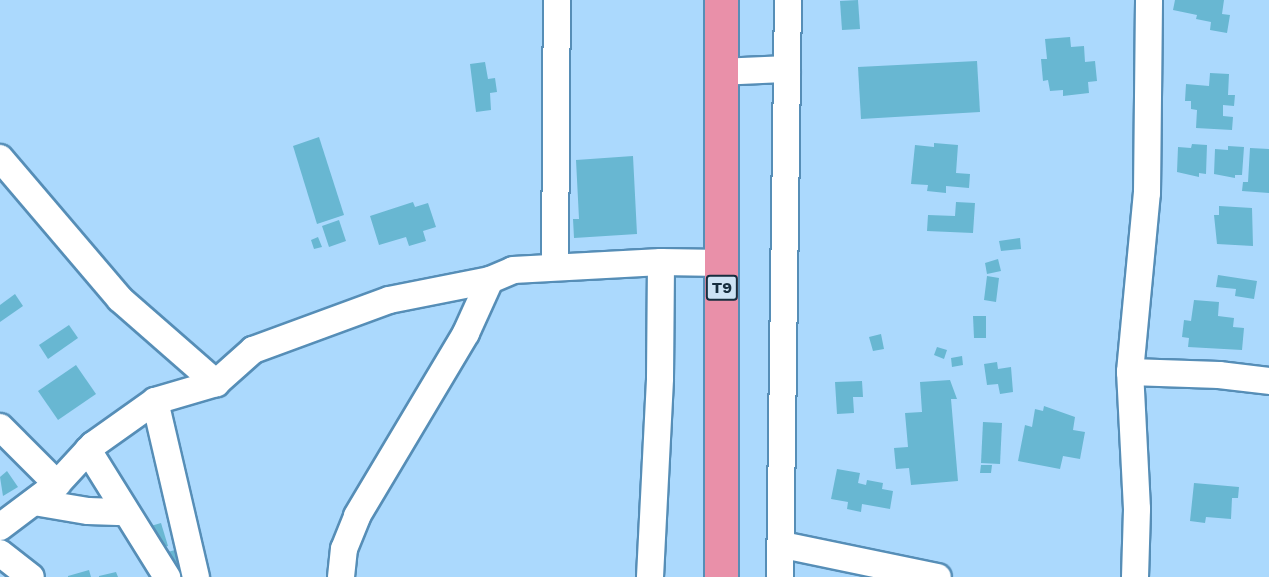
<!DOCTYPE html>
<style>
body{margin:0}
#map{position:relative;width:1269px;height:577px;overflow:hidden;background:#abd9fd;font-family:"Work Sans",sans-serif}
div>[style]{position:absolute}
.building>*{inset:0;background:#68b7d2}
.roads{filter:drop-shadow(2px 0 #568eb7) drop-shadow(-2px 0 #568eb7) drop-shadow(0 2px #568eb7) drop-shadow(0 -2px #568eb7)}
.street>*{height:26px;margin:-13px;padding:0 13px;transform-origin:13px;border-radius:13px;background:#fff}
.highway>*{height:33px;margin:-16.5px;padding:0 16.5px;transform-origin:16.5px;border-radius:16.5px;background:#e990a9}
span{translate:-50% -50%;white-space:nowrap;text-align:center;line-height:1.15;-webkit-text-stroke:5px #cde3f5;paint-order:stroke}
.shield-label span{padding:2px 4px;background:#cde3f5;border:2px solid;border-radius:4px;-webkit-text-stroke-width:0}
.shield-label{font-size:16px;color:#162d3e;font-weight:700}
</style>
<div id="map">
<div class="building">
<div style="clip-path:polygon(858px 0,860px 29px,842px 30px,840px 1px)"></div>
<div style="clip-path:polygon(1175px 0,1224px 0,1222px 14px,1230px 15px,1227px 33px,1210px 30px,1211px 22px,1196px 19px,1197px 15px,1173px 10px)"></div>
<div style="clip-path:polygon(1070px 37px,1071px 47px,1084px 46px,1085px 62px,1095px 61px,1097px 81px,1088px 82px,1089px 93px,1063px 96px,1063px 90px,1050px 91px,1048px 80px,1043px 81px,1041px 59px,1047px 59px,1045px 39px)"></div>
<div style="clip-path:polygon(977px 61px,980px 112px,861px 119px,858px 67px)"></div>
<div style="clip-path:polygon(485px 62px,488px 79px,495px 78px,497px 92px,490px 93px,491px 110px,476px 112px,470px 64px)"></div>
<div style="clip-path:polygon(1210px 73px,1229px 74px,1228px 95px,1235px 95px,1234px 106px,1223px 105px,1223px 116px,1233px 117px,1232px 130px,1196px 128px,1197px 110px,1191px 109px,1191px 101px,1185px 101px,1186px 84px,1209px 86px)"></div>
<div style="clip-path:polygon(319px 137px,344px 215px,317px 224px,293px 146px)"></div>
<div style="clip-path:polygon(934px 143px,958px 145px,956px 173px,970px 174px,969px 188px,946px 186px,946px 193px,927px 191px,928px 185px,911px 184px,915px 145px,934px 147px)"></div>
<div style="clip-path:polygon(1192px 144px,1207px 145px,1206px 174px,1199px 173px,1199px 177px,1177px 172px,1178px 147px,1191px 148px)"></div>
<div style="clip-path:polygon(1228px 146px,1244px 147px,1242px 175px,1235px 175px,1235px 178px,1214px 174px,1215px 149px,1228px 150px)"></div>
<div style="clip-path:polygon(1250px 148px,1269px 149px,1269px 193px,1242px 191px,1243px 182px,1248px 182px)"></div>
<div style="clip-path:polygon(633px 156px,637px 234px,574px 238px,573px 219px,579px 219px,576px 160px)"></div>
<div style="clip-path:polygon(413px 202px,415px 207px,428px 203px,436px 227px,423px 231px,426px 241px,409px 246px,406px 237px,379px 245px,370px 216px)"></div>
<div style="clip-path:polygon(956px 202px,975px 203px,973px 233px,927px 231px,928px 215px,955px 216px)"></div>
<div style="clip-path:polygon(1219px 206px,1252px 208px,1253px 246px,1217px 244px,1214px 215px,1219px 215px)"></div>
<div style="clip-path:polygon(339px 220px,346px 241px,329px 247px,322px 226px)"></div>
<div style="clip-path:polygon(318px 237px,322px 247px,314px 249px,311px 240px)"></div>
<div style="clip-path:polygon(1020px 238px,1021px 249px,1001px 251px,999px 241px)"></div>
<div style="clip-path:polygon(998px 259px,1001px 271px,987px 274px,985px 263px)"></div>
<div style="clip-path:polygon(1218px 275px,1257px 281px,1254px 299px,1235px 296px,1236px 289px,1216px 287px)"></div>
<div style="clip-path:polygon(987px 276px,999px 278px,996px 302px,984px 300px)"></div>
<div style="clip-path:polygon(15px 294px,23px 306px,0 322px,0 305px)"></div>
<div style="clip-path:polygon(1194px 300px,1219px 302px,1218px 316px,1234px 318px,1233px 327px,1244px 328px,1242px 350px,1188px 347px,1189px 338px,1182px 337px,1184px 320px,1191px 321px)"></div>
<div style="clip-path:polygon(973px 316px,986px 316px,986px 338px,974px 338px)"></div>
<div style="clip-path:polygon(69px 325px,78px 338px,48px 359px,39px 345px)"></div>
<div style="clip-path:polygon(881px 334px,884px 349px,873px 351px,869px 337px)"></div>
<div style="clip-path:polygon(937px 347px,947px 350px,944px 359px,934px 355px)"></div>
<div style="clip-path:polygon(962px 356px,963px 365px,952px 367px,951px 358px)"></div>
<div style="clip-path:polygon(997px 362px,998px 369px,1011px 367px,1013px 392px,1000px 394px,998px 384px,987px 385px,984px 364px)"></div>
<div style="clip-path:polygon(76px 365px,96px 394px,58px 420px,38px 391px)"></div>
<div style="clip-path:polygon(950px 380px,957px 399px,951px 399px,958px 481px,911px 485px,909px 468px,896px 469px,894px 448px,908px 447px,905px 413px,922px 412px,920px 382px)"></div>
<div style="clip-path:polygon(862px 381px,863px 397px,853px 397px,854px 413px,837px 414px,835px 382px)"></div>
<div style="clip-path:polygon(1044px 406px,1075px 417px,1073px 430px,1085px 432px,1080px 459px,1063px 456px,1060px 469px,1018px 461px,1025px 425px,1032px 427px,1035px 409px,1043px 411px)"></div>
<div style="clip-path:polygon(983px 422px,1002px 423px,1000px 464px,981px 463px)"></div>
<div style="clip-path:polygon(981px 465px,992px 465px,991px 473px,980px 473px)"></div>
<div style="clip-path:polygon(837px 469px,860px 473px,858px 483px,866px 485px,867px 480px,883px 483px,882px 489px,893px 491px,890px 509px,862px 504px,861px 512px,847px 509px,848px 502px,831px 499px)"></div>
<div style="clip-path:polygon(7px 471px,18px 487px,3px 496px,0 477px)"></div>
<div style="clip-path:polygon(1194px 483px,1239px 487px,1238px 498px,1232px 498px,1231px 519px,1206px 517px,1205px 523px,1190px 521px)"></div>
<div style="clip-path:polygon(161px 523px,168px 546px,158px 549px,144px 528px)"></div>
<div style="clip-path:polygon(175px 550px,182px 572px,170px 575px,164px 553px)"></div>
<div style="clip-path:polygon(89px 570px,91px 577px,68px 577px,68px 576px)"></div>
<div style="clip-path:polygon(116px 572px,118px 577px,99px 577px,99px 576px)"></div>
</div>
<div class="roads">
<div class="street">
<div style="left:720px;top:72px;width:67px;rotate:-2.6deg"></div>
<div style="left:0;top:158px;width:185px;rotate:49.6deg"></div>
<div style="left:120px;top:299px;width:128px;rotate:41.2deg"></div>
<div style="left:555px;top:266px;width:266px;rotate:-89.6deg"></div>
<div style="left:1130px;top:372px;width:89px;rotate:1.9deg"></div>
<div style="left:1219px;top:375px;width:50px;rotate:6.8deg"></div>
<div style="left:155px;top:401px;width:181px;rotate:76.9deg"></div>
<div style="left:0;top:427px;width:81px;rotate:45deg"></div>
<div style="left:88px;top:450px;width:150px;rotate:58.1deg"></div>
<div style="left:34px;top:502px;width:55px;rotate:9.5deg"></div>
<div style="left:88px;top:511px;width:37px;rotate:2deg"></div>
<div style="left:0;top:527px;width:71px;rotate:-37deg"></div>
<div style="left:57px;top:484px;width:53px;rotate:-47.3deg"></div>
<div style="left:93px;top:445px;width:76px;rotate:-35.4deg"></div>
<div style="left:155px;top:401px;width:64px;rotate:-16.4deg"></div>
<div style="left:216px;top:383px;width:50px;rotate:-41.7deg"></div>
<div style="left:253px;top:350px;width:145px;rotate:-20.2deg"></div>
<div style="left:389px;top:300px;width:103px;rotate:-11.2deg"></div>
<div style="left:490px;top:280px;width:25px;rotate:-23deg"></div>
<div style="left:513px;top:270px;width:148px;rotate:-3.1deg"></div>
<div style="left:661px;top:262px;width:61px;rotate:0.9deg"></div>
<div style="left:783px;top:545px;width:158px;rotate:11.7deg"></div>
<div style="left:0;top:553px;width:39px;rotate:38deg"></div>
<div style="left:341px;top:577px;width:28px;rotate:-84deg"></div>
<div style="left:344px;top:549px;width:35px;rotate:-68deg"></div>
<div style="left:357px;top:516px;width:213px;rotate:-59.2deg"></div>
<div style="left:466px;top:333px;width:58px;rotate:-65.6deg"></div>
<div style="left:650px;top:577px;width:199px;rotate:-87.1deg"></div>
<div style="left:660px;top:378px;width:116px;rotate:-89.5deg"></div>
<div style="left:780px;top:577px;width:577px;rotate:-89.21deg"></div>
<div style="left:1135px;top:577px;width:68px;rotate:-88.3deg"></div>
<div style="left:1137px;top:509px;width:137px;rotate:-92.9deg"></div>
<div style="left:1130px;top:372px;width:180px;rotate:-84.6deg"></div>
<div style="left:1147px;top:193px;width:193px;rotate:-89.4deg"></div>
</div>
<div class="highway">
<div style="left:721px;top:0;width:577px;rotate:90deg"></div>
</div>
</div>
<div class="shield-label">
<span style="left:722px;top:288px">T9</span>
</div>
</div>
